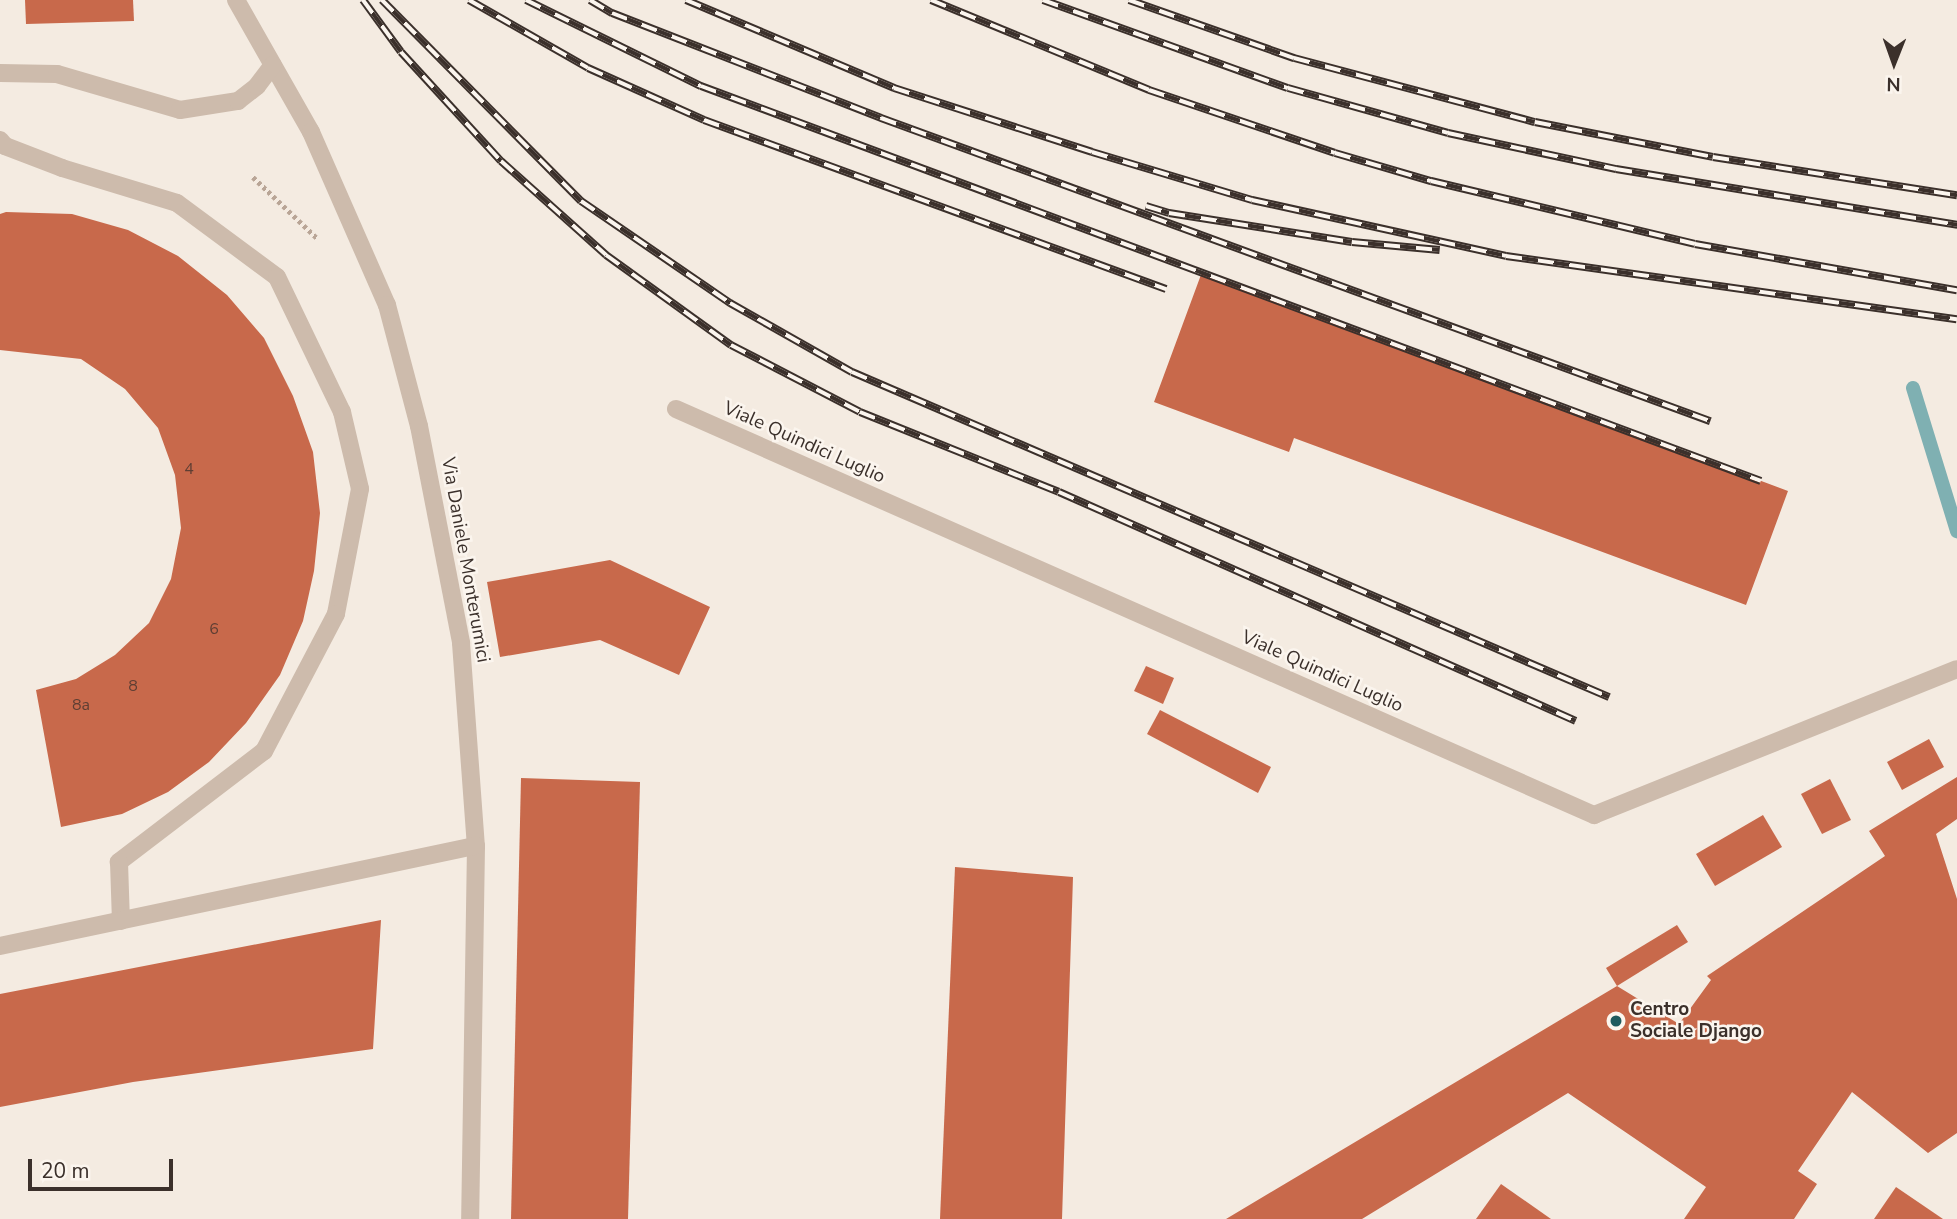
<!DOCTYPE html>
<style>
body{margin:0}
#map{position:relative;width:1957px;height:1219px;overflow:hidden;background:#f4ebe1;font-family:"Nunito Sans",sans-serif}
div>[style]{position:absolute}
.stream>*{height:14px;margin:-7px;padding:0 7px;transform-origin:7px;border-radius:7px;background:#7fb0b2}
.building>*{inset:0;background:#c8694b}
.path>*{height:4.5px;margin-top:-2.25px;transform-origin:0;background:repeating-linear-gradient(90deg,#b9a596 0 3.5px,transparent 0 7px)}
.minor>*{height:18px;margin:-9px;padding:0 9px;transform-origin:9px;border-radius:9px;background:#cdbbac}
.rail>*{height:8px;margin-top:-4px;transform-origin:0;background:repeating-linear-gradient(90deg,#fbf5ee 0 16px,#3b302b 0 32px);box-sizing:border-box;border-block:2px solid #3b302b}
.dots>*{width:19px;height:19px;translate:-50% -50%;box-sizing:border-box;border:4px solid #fbf5ee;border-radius:50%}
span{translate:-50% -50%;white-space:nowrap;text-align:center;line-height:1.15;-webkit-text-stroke:5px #fbf5ee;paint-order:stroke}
.number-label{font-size:16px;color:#5e3e33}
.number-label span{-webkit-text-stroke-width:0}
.street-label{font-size:19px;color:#3b302b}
.poi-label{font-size:19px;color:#3b302b;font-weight:700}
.left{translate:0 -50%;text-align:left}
.north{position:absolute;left:1859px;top:28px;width:70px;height:70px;-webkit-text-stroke:5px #fbf5ee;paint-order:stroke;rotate:181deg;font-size:19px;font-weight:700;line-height:28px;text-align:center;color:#3b302b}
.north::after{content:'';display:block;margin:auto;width:24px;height:32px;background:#3b302b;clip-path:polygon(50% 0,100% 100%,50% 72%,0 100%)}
.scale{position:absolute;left:28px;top:1159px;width:145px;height:32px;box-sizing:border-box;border:4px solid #3b302b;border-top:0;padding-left:9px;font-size:21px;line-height:24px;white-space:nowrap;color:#3b302b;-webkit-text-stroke:5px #fbf5ee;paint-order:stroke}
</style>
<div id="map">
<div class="stream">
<div style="left:1913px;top:388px;width:150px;rotate:72.9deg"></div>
</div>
<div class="building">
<div style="clip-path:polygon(25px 0,133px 0,134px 21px,26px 24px)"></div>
<div style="clip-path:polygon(6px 212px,72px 214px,128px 230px,178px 256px,227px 295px,264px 338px,293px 396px,313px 452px,320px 513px,314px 571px,303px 621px,280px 675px,246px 723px,209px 762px,168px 792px,122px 814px,61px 827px,36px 690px,76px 679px,115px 655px,149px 623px,171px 579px,181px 528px,175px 475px,158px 428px,125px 389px,81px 359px,0 350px,0 214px)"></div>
<div style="clip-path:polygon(1202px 272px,1788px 491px,1746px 605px,1294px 438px,1289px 452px,1154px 402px)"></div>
<div style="clip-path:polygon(610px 560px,710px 607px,679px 675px,600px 640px,500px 657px,487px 582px)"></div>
<div style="clip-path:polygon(1146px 666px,1174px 678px,1163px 704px,1134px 691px)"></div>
<div style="clip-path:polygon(1160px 710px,1271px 767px,1258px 793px,1147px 734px)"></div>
<div style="clip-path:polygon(1929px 739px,1944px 767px,1902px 790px,1887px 762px)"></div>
<div style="clip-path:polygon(1957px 777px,1957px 819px,1936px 834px,1957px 899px,1957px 1133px,1928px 1153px,1852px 1092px,1798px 1171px,1817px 1184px,1794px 1219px,1684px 1219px,1706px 1187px,1568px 1093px,1362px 1219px,1226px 1219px,1617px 986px,1679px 1024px,1711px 980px,1707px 976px,1885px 856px,1869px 831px)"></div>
<div style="clip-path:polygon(521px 778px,640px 782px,628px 1219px,511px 1219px)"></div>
<div style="clip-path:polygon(1830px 779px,1851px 820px,1822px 834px,1801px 794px)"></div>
<div style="clip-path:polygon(1763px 815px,1782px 847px,1715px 886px,1696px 854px)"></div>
<div style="clip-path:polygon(955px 867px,1073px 877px,1062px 1219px,940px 1219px)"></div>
<div style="clip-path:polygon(381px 920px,373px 1049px,133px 1082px,0 1107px,0 994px)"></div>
<div style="clip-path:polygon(1677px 925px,1688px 942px,1617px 986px,1606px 968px)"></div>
<div style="clip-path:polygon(1501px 1184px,1551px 1219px,1476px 1219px)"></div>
<div style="clip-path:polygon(1896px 1187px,1943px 1219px,1874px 1219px)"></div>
</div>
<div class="path">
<div style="left:253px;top:177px;width:90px;rotate:43.6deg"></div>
</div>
<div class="minor">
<div style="left:236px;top:0;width:152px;rotate:60.4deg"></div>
<div style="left:311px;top:132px;width:189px;rotate:66.3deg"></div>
<div style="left:387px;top:305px;width:125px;rotate:75.2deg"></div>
<div style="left:419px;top:426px;width:221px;rotate:79deg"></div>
<div style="left:461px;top:643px;width:204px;rotate:85.8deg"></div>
<div style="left:476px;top:846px;width:373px;rotate:90.9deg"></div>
<div style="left:0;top:73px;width:57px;rotate:1deg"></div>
<div style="left:57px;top:74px;width:128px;rotate:16.3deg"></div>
<div style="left:180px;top:110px;width:59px;rotate:-8.8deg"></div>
<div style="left:238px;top:101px;width:24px;rotate:-38deg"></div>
<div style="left:257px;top:86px;width:26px;rotate:-53deg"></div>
<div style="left:0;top:140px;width:8px;rotate:50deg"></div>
<div style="left:5px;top:146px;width:61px;rotate:21.1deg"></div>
<div style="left:62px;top:168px;width:120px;rotate:16.9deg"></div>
<div style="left:177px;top:203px;width:124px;rotate:36.5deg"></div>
<div style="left:277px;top:277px;width:150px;rotate:64.3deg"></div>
<div style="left:342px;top:412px;width:79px;rotate:76.8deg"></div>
<div style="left:360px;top:489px;width:127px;rotate:100.9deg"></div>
<div style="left:336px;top:614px;width:155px;rotate:117.7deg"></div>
<div style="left:264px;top:751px;width:183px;rotate:142.6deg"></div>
<div style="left:119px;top:862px;width:59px;rotate:88.1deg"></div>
<div style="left:676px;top:409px;width:1004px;rotate:23.86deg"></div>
<div style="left:1594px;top:815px;width:391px;rotate:-21.9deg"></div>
<div style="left:0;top:946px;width:486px;rotate:-11.9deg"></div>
</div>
<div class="rail">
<div style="left:363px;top:0;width:64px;rotate:53.8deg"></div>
<div style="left:401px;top:52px;width:148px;rotate:47.5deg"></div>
<div style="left:501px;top:161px;width:141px;rotate:41.8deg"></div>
<div style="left:606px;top:255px;width:154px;rotate:35.8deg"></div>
<div style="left:731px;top:345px;width:145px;rotate:27.4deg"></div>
<div style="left:860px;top:412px;width:214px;rotate:21.9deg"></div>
<div style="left:1059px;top:492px;width:565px;rotate:23.89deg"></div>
<div style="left:382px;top:0;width:283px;rotate:45.3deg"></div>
<div style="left:581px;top:201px;width:181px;rotate:34.4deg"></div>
<div style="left:730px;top:303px;width:140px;rotate:29.5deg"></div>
<div style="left:852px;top:372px;width:824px;rotate:23.24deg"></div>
<div style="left:469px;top:0;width:137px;rotate:29.7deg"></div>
<div style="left:588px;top:68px;width:127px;rotate:24.1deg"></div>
<div style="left:704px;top:120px;width:492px;rotate:20.1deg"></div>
<div style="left:526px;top:0;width:195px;rotate:26.2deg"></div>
<div style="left:701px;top:86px;width:1131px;rotate:20.44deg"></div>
<div style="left:590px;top:0;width:26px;rotate:31deg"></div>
<div style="left:612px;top:13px;width:289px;rotate:21.3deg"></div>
<div style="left:881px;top:118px;width:883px;rotate:20.08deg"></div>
<div style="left:686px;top:0;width:226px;rotate:22.9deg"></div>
<div style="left:894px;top:88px;width:208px;rotate:17.9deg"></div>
<div style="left:1092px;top:152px;width:167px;rotate:16.7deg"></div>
<div style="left:1252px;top:200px;width:260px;rotate:12.4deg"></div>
<div style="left:1506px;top:256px;width:455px;rotate:8deg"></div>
<div style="left:931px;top:0;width:236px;rotate:22.4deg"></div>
<div style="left:1149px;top:90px;width:196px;rotate:18.7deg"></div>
<div style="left:1335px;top:153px;width:100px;rotate:16.3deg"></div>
<div style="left:1431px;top:181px;width:271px;rotate:13.4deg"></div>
<div style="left:1695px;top:244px;width:266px;rotate:10deg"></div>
<div style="left:1043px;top:0;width:260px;rotate:19.8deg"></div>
<div style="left:1288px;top:88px;width:166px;rotate:15.7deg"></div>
<div style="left:1448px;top:133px;width:172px;rotate:12.1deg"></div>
<div style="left:1616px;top:169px;width:346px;rotate:9.3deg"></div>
<div style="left:1129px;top:0;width:175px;rotate:19.4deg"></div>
<div style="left:1294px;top:58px;width:249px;rotate:14.9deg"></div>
<div style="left:1535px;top:122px;width:181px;rotate:11.1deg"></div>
<div style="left:1713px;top:157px;width:247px;rotate:8.9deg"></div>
<div style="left:1146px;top:206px;width:24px;rotate:17deg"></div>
<div style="left:1169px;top:213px;width:185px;rotate:9deg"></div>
<div style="left:1352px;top:242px;width:88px;rotate:5.2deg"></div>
</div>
<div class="dots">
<div style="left:1616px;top:1021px;background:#1f5a5e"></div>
</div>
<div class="number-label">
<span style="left:189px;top:469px">4</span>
<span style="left:214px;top:629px">6</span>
<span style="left:133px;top:686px">8</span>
<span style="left:81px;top:705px">8a</span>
</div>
<div class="street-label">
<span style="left:804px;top:443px;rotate:24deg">Viale Quindici Luglio</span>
<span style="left:465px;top:560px;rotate:80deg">Via Daniele Monterumici</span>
<span style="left:1322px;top:672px;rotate:24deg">Viale Quindici Luglio</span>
</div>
<div class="poi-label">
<span class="left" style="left:1630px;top:1021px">Centro<br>Sociale Django</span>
</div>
<div class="north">N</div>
<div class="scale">20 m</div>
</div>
